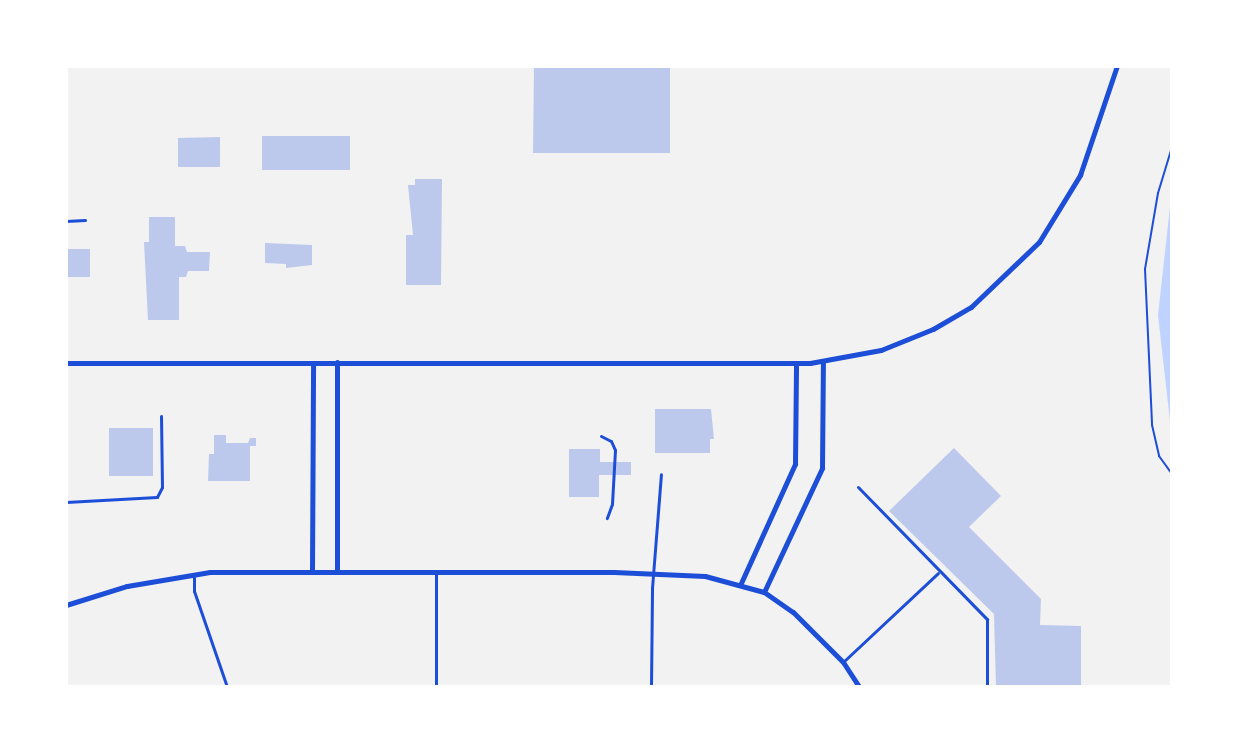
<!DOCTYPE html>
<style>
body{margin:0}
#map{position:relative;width:1238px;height:753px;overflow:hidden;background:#f2f2f2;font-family:Helvetica,sans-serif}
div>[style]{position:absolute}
.water>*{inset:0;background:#bfd3fe}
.building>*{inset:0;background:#bdc9ec}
.path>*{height:2px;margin:-1px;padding:0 1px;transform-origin:1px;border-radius:1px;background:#1d4ed8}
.service>*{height:3px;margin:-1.5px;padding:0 1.5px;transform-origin:1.5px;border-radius:1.5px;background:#1d4ed8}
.minor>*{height:5px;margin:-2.5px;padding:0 2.5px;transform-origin:2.5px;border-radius:2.5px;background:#1d4ed8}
span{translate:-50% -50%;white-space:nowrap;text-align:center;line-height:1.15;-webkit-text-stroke:4.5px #fff;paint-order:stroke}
.frame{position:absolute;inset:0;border:68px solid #fff;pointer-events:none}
</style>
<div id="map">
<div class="water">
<div style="clip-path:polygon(1172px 189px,1172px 439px,1158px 315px)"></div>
</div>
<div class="building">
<div style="clip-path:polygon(534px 66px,670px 66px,670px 153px,533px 153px)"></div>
<div style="clip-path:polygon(262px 136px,350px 136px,350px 170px,262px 170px)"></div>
<div style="clip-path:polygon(220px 137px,220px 167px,178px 167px,178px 138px)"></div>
<div style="clip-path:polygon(415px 179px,442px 179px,441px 285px,406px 285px,406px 235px,413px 235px,408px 185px,415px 185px)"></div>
<div style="clip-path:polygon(149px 217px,175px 217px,175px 246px,185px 246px,187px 252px,210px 252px,209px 271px,188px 271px,186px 277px,179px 277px,179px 320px,148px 320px,144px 242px,149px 242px)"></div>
<div style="clip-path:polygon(265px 243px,312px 245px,312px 265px,286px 268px,286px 264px,265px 263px)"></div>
<div style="clip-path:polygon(66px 249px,90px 249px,90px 277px,66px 277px)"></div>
<div style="clip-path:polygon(655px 409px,711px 409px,714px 439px,710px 439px,710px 453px,655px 453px)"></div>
<div style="clip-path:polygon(109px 428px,153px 428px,153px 476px,109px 476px)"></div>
<div style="clip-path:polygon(214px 435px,226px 435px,226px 443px,248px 443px,250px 438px,256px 438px,256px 446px,250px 446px,250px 481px,208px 481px,209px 454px,214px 454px)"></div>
<div style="clip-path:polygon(954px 448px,1001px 496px,969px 527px,1041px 599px,1040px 625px,1081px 626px,1081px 687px,996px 687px,994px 614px,889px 511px)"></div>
<div style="clip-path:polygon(569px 449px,600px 449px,600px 462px,631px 462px,631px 475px,599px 475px,599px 497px,569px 497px)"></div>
</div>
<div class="path">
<div style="left:1172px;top:147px;width:48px;rotate:106.9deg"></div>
<div style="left:1158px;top:193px;width:77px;rotate:99.7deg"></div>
<div style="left:1145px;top:269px;width:156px;rotate:87.4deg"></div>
<div style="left:1152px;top:425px;width:32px;rotate:77deg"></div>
<div style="left:1159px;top:456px;width:22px;rotate:54deg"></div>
</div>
<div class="service">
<div style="left:66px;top:221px;width:19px;rotate:-3deg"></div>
<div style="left:601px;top:436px;width:11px;rotate:27deg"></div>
<div style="left:611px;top:441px;width:10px;rotate:66deg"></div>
<div style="left:615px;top:450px;width:54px;rotate:93.2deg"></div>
<div style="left:612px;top:504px;width:15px;rotate:110deg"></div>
<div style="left:858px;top:487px;width:185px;rotate:45.7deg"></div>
<div style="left:987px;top:619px;width:68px;rotate:90deg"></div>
<div style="left:66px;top:502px;width:91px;rotate:-3.1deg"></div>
<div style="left:157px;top:497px;width:11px;rotate:-63deg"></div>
<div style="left:162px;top:487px;width:71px;rotate:-90.8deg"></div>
<div style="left:194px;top:574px;width:17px;rotate:90deg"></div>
<div style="left:194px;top:591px;width:102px;rotate:71deg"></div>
<div style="left:843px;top:662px;width:130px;rotate:-43.1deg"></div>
<div style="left:436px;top:687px;width:114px;rotate:-90deg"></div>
<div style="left:651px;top:687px;width:99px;rotate:-89.4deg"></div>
<div style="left:652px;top:588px;width:114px;rotate:-85.5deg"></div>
</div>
<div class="minor">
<div style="left:337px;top:362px;width:209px;rotate:90deg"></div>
<div style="left:66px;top:363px;width:744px"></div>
<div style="left:810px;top:363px;width:72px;rotate:-10.4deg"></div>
<div style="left:881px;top:350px;width:56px;rotate:-22deg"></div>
<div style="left:933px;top:329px;width:44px;rotate:-30.1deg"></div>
<div style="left:971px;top:307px;width:94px;rotate:-43.7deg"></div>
<div style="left:1039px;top:242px;width:79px;rotate:-58.5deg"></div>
<div style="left:1080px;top:175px;width:115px;rotate:-71.3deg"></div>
<div style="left:312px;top:571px;width:208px;rotate:-89.7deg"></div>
<div style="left:741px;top:583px;width:131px;rotate:-65.6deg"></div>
<div style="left:795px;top:464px;width:101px;rotate:-89.4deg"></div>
<div style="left:764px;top:592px;width:137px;rotate:-64.9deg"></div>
<div style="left:822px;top:468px;width:107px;rotate:-89.5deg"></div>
<div style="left:66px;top:605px;width:64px;rotate:-17.3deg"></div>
<div style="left:127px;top:586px;width:84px;rotate:-9.6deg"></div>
<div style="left:210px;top:572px;width:404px"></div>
<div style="left:614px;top:572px;width:91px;rotate:2.5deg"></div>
<div style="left:705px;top:576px;width:61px;rotate:15.2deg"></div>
<div style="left:764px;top:592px;width:35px;rotate:35deg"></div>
<div style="left:793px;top:612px;width:71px;rotate:45deg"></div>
<div style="left:843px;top:662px;width:30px;rotate:57deg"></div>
</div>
<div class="frame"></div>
</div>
